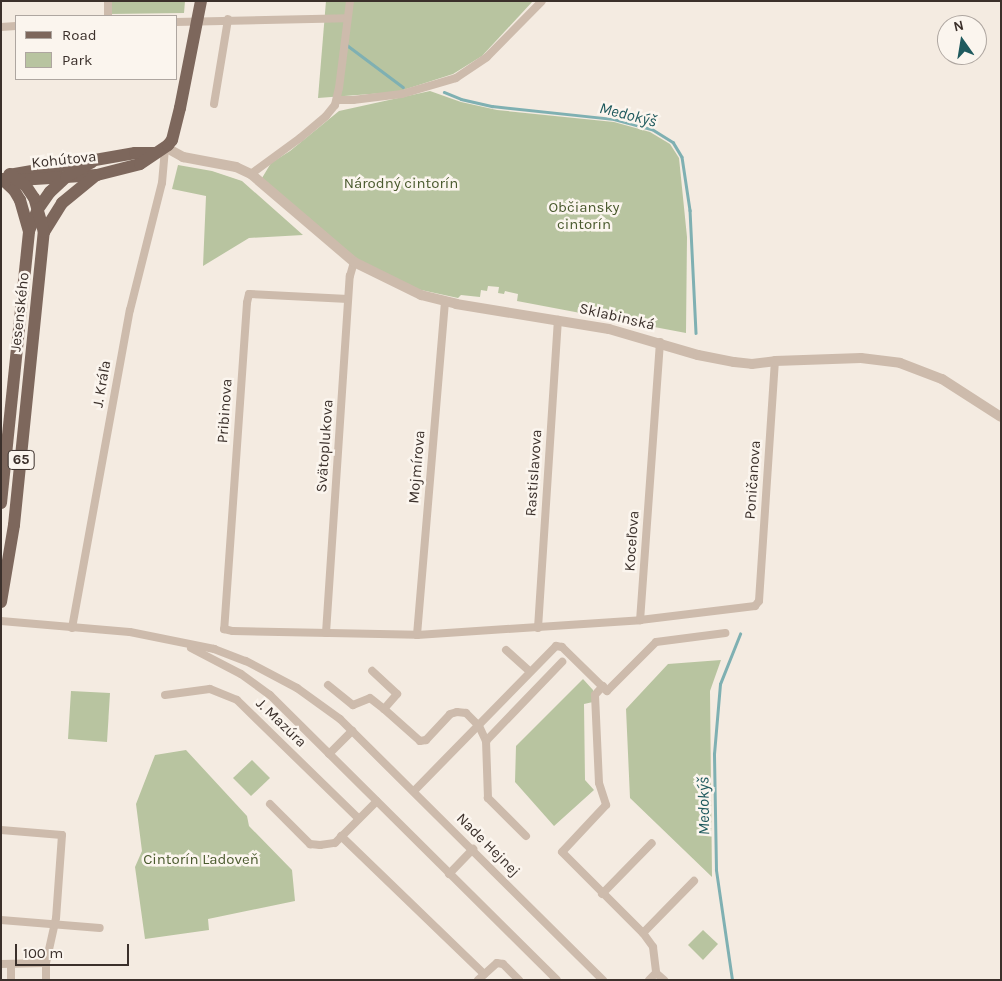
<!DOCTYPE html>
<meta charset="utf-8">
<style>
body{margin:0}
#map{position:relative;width:1002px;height:981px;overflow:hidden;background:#f4ebe1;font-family:Karla,sans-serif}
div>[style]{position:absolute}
.green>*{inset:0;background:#b8c4a0}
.stream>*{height:2.5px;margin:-1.25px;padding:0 1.25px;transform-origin:1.25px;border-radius:1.25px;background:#7fb0b2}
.minor>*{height:8px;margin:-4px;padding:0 4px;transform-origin:4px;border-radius:4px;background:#cdbbac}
.tertiary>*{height:10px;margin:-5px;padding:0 5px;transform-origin:5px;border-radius:5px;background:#cdbbac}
.primary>*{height:12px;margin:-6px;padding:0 6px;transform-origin:6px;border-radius:6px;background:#7d675c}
span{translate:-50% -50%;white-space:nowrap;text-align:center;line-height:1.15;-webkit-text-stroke:5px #fbf5ee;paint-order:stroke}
.shield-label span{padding:1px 4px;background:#fbf5ee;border:1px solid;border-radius:4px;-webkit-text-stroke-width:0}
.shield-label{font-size:14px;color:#3b302b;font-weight:700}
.street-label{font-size:15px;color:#3b302b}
.park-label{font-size:15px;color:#4a5a2e}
.water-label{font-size:16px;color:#1f5a5e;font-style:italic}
.frame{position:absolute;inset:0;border:2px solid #3b302b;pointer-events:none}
.legend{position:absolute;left:15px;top:15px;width:162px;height:65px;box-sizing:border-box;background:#fbf5ee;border:1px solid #aea6a0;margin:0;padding:6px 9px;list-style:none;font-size:15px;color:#3b302b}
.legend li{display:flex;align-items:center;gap:10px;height:25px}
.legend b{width:25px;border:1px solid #aea6a0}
.north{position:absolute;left:937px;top:15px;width:50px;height:50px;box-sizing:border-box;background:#fbf5ee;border:1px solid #aea6a0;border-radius:50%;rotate:347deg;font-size:14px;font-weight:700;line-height:20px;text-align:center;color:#3b302b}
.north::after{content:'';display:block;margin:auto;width:18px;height:22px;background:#1f5a5e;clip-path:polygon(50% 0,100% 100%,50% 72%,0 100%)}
.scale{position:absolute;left:15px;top:944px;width:114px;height:22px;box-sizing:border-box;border:2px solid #3b302b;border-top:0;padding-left:6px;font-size:15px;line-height:18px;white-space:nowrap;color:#3b302b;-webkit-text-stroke:4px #fbf5ee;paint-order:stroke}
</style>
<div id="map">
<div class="green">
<div style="clip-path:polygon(110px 1px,185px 1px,184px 13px,109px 14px)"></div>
<div style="clip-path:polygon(326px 1px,533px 1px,482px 56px,453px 74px,397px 92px,318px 98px)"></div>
<div style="clip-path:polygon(430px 91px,461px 102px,497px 110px,614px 122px,650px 132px,670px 144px,679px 158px,687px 237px,686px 333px,517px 301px,518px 294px,505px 291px,504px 294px,498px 293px,499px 287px,488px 286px,487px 291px,481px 290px,480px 297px,461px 295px,458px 298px,412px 288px,357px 259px,262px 178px,271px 163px,290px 151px,339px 111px)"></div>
<div style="clip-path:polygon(178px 165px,212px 171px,242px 181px,303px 235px,249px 238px,203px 266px,206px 196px,172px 189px)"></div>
<div style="clip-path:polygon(721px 660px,710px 691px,712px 877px,630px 798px,626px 709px,668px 664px)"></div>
<div style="clip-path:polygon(583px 679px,593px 690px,593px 702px,584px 704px,585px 780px,594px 790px,554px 826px,515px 782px,516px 746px)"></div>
<div style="clip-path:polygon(71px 691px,110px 693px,107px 742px,68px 739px)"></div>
<div style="clip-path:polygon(186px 750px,247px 816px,249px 826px,292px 870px,295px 901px,208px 919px,209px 930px,145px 939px,135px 867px,142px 851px,136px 804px,155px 755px)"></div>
<div style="clip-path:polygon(252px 760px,270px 778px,251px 796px,233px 778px)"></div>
<div style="clip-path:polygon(703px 930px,718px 944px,703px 960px,688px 945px)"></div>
</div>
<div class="stream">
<div style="left:347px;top:45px;width:70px;rotate:36.9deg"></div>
<div style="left:444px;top:92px;width:18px;rotate:22deg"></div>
<div style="left:461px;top:99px;width:32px;rotate:13deg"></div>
<div style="left:492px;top:106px;width:123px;rotate:6.1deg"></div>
<div style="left:614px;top:119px;width:39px;rotate:15deg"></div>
<div style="left:652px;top:129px;width:25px;rotate:32deg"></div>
<div style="left:673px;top:142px;width:17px;rotate:59deg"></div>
<div style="left:682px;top:157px;width:54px;rotate:81.4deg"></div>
<div style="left:690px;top:210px;width:123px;rotate:87.2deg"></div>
<div style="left:732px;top:980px;width:111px;rotate:-98.3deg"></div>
<div style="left:716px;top:870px;width:116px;rotate:-91deg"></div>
<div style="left:714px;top:754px;width:70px;rotate:-85.1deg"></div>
<div style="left:720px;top:684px;width:54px;rotate:-68.2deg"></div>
</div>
<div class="minor">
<div style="left:108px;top:16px;width:15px;rotate:-90deg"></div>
<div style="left:176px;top:22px;width:170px;rotate:-1.3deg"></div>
<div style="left:1px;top:27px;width:15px;rotate:-4deg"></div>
<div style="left:337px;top:100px;width:16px"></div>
<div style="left:353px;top:100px;width:49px;rotate:-7deg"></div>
<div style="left:402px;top:94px;width:56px;rotate:-16.5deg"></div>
<div style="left:456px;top:78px;width:37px;rotate:-34deg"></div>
<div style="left:487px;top:57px;width:78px;rotate:-45.5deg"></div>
<div style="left:214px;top:104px;width:86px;rotate:-80.6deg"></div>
<div style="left:251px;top:174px;width:61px;rotate:-36.3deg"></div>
<div style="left:300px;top:138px;width:34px;rotate:-40deg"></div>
<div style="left:326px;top:116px;width:14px;rotate:-51deg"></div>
<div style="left:335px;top:105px;width:17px;rotate:-77deg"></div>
<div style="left:339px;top:88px;width:88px;rotate:-82.8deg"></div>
<div style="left:348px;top:299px;width:99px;rotate:-177.1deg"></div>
<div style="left:249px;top:294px;width:9px;rotate:103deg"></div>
<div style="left:247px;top:303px;width:327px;rotate:94deg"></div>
<div style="left:224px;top:629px;width:9px;rotate:13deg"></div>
<div style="left:233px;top:631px;width:184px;rotate:1.2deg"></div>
<div style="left:417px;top:635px;width:224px;rotate:-3.8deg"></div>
<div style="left:660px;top:342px;width:279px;rotate:94.1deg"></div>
<div style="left:640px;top:620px;width:116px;rotate:-6.9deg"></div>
<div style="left:755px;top:606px;width:6px;rotate:-51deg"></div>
<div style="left:759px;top:601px;width:241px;rotate:-86.2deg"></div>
<div style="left:1px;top:621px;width:129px;rotate:4.9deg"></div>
<div style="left:130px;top:632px;width:86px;rotate:11.4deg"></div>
<div style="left:214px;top:649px;width:34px;rotate:21deg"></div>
<div style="left:246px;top:661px;width:58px;rotate:27.9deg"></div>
<div style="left:297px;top:688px;width:53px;rotate:35.8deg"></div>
<div style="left:340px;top:719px;width:371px;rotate:44.8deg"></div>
<div style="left:72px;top:628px;width:323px;rotate:-79.7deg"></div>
<div style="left:130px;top:310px;width:131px;rotate:-75.9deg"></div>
<div style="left:162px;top:183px;width:36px;rotate:-85deg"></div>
<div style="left:538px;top:628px;width:309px;rotate:-86.3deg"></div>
<div style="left:326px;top:633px;width:358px;rotate:-86.2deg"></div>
<div style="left:350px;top:276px;width:15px;rotate:-74deg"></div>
<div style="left:417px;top:635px;width:334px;rotate:-85.2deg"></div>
<div style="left:191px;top:648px;width:56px;rotate:27.5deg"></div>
<div style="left:241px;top:674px;width:36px;rotate:36deg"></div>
<div style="left:270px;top:695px;width:404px;rotate:44.8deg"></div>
<div style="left:506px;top:650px;width:31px;rotate:42deg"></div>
<div style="left:328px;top:685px;width:32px;rotate:39deg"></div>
<div style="left:353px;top:705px;width:18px;rotate:-22deg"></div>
<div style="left:370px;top:698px;width:18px;rotate:38deg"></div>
<div style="left:384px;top:709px;width:20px;rotate:-49deg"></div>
<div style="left:397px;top:694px;width:34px;rotate:-137deg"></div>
<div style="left:603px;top:686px;width:12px;rotate:132deg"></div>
<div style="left:595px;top:695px;width:88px;rotate:87.4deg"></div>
<div style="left:599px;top:783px;width:23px;rotate:72deg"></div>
<div style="left:606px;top:805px;width:64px;rotate:133.1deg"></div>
<div style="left:562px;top:852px;width:115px;rotate:45deg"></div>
<div style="left:643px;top:933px;width:17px;rotate:54deg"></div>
<div style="left:653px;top:947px;width:26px;rotate:83deg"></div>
<div style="left:656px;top:973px;width:11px;rotate:41deg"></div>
<div style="left:165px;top:695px;width:45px;rotate:-7.6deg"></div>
<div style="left:210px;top:689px;width:29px;rotate:22deg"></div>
<div style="left:237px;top:700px;width:170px;rotate:44.3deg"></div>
<div style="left:384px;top:709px;width:48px;rotate:41.6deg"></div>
<div style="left:420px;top:741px;width:6px;rotate:-9deg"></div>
<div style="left:426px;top:740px;width:35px;rotate:-47deg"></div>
<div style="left:450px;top:714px;width:7px;rotate:-16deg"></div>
<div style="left:457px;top:712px;width:9px;rotate:6deg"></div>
<div style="left:466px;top:713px;width:18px;rotate:45deg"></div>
<div style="left:479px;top:726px;width:17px;rotate:65deg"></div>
<div style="left:329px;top:754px;width:33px;rotate:-45deg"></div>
<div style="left:414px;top:791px;width:203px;rotate:-45.6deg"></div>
<div style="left:556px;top:646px;width:6px;rotate:9deg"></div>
<div style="left:562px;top:647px;width:63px;rotate:44.4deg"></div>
<div style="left:607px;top:691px;width:69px;rotate:-45deg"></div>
<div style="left:656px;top:642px;width:70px;rotate:-7.4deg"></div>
<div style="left:270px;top:804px;width:57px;rotate:45deg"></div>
<div style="left:310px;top:844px;width:10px;rotate:6deg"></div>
<div style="left:320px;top:845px;width:15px;rotate:-8deg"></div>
<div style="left:335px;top:843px;width:59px;rotate:-45deg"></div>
<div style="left:1px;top:830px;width:61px;rotate:4.7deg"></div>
<div style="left:62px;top:835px;width:83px;rotate:94.1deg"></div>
<div style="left:56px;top:918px;width:46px;rotate:102.5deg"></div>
<div style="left:46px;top:963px;width:17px;rotate:90deg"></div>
<div style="left:341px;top:836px;width:199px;rotate:44deg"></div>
<div style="left:526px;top:836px;width:54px;rotate:-135deg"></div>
<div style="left:488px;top:798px;width:57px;rotate:-92deg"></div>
<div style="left:486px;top:741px;width:110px;rotate:-46.1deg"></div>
<div style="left:449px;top:874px;width:35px;rotate:-46deg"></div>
<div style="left:602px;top:894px;width:71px;rotate:-45.6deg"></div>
<div style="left:1px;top:920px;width:99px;rotate:4.6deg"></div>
<div style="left:643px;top:933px;width:73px;rotate:-45.6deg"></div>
<div style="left:1px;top:964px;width:45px;rotate:-1.3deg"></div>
<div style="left:11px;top:980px;width:16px;rotate:-90deg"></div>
<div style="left:478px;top:980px;width:25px;rotate:-42deg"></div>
<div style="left:497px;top:963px;width:6px;rotate:9deg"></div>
<div style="left:503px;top:964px;width:23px;rotate:45deg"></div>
<div style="left:649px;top:980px;width:10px;rotate:-45deg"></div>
</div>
<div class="tertiary">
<div style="left:165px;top:147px;width:21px;rotate:29deg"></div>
<div style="left:183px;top:157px;width:54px;rotate:10.7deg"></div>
<div style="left:236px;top:167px;width:17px;rotate:25deg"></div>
<div style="left:251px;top:174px;width:135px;rotate:40.5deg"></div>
<div style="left:354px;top:262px;width:75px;rotate:26.2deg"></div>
<div style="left:421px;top:295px;width:36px;rotate:14deg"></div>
<div style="left:456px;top:304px;width:155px;rotate:9.3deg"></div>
<div style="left:609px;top:329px;width:93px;rotate:16.3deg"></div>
<div style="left:698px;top:355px;width:37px;rotate:11deg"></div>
<div style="left:734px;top:362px;width:18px;rotate:6deg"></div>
<div style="left:752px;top:364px;width:23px;rotate:-7deg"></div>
<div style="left:775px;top:361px;width:86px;rotate:-2deg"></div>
<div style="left:861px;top:358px;width:39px;rotate:7deg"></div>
<div style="left:900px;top:363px;width:45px;rotate:20.9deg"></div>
<div style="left:942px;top:379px;width:70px;rotate:32.8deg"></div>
</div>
<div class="primary">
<div style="left:9px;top:175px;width:128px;rotate:-9.9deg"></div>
<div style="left:135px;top:153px;width:20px"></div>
<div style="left:1px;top:179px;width:18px;rotate:3deg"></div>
<div style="left:19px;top:180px;width:78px;rotate:-3.7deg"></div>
<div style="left:97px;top:175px;width:44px;rotate:-14.3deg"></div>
<div style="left:140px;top:164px;width:34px;rotate:-34deg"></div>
<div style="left:168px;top:145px;width:6px;rotate:-51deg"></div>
<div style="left:172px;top:140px;width:33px;rotate:-76deg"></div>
<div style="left:180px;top:108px;width:109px;rotate:-78.9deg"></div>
<div style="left:2px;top:179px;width:16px;rotate:43deg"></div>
<div style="left:14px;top:190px;width:12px;rotate:59deg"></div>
<div style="left:20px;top:200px;width:32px;rotate:74deg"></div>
<div style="left:44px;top:232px;width:34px;rotate:-58deg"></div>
<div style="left:62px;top:203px;width:43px;rotate:-39.3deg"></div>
<div style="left:1px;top:503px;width:273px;rotate:-84.1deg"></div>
<div style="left:29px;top:231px;width:24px;rotate:-68deg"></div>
<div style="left:38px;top:209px;width:21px;rotate:-55deg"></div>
<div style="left:50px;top:192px;width:22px;rotate:-43deg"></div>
<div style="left:66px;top:177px;width:30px;rotate:-30deg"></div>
<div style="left:1px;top:602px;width:78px;rotate:-80.4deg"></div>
<div style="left:14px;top:525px;width:295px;rotate:-84.2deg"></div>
<div style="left:44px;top:232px;width:35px;rotate:-106deg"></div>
<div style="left:34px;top:198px;width:14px;rotate:-124deg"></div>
<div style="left:26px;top:186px;width:20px;rotate:-143deg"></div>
</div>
<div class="shield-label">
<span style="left:21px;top:460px">65</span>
</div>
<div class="street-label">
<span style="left:64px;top:160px;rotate:-6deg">Kohútova</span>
<span style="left:20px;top:312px;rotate:-84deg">Jesenského</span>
<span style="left:617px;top:317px;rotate:13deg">Sklabinská</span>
<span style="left:102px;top:384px;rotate:-80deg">J. Kráľa</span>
<span style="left:225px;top:411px;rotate:-86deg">Pribinova</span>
<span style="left:325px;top:446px;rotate:-86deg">Svätoplukova</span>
<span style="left:417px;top:467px;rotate:-85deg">Mojmírova</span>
<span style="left:534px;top:473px;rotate:-86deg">Rastislavova</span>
<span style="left:753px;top:480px;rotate:-86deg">Poničanova</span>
<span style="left:632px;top:541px;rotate:-86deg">Koceľova</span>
<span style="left:281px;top:723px;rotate:44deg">J. Mazúra</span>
<span style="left:488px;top:845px;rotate:45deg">Nade Hejnej</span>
</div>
<div class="park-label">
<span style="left:401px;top:184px">Národný cintorín</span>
<span style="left:584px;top:216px">Občiansky<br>cintorín</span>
<span style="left:201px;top:860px">Cintorín Ľadoveň</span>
</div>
<div class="water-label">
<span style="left:628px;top:115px;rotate:14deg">Medokýš</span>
<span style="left:704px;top:806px;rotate:-91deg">Medokýš</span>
</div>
<div class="frame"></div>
<ul class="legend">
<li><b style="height:6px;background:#7d675c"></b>Road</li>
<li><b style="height:14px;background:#b8c4a0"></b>Park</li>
</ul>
<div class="north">N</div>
<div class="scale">100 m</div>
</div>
